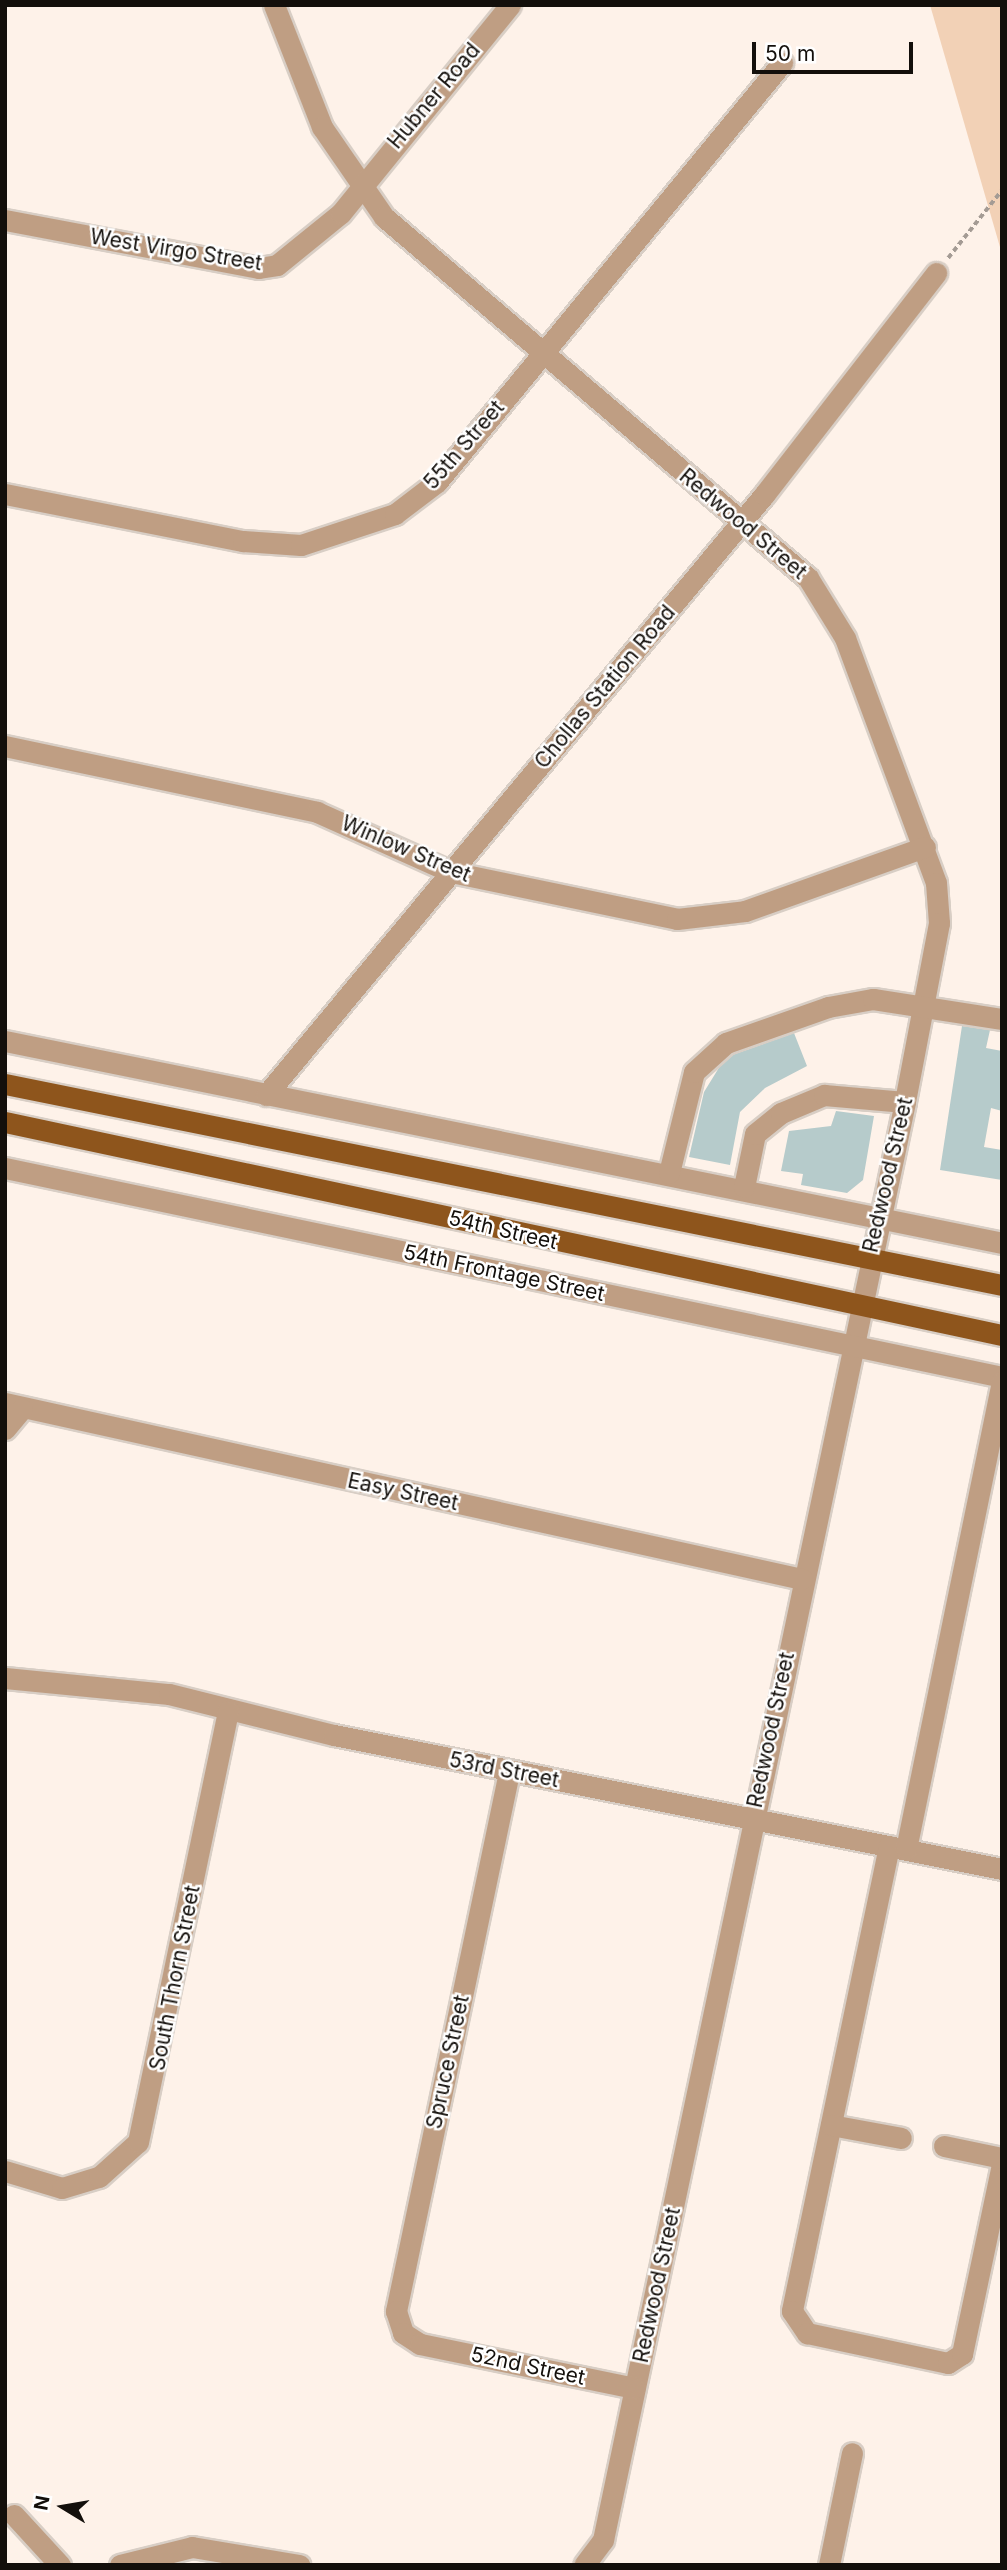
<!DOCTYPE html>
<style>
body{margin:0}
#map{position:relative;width:1007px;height:2570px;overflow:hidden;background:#fef2e9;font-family:Inter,sans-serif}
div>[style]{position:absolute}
.green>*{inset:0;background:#f2d1b6}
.building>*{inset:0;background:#b6cbcb}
.path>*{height:3.5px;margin-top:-1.75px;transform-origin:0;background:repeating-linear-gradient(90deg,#a49b94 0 5px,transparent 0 8.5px)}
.roads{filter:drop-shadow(2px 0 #d8cec5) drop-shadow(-2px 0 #d8cec5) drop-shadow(0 2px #d8cec5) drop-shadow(0 -2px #d8cec5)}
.minor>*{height:21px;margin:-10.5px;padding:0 10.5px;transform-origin:10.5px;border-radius:10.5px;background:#bf9e83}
.major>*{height:21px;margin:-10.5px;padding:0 10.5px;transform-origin:10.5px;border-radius:10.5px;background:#8e551c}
span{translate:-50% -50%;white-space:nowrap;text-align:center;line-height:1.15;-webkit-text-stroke:5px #fff;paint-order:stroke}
.street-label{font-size:21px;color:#130f0b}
.frame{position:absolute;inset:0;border:7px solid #130f0b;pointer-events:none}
.north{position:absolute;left:28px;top:2472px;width:70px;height:70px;-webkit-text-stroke:5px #fff;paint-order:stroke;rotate:281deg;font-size:19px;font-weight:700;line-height:28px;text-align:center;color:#130f0b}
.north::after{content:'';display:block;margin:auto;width:24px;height:32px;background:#130f0b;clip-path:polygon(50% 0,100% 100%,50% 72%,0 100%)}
.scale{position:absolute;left:752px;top:42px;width:161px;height:32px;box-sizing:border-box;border:4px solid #130f0b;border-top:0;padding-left:9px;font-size:21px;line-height:24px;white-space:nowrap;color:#130f0b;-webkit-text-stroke:5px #fff;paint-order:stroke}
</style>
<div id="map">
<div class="green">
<div style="clip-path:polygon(930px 5px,1002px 5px,1002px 254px)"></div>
</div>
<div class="building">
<div style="clip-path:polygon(962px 1026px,990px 1030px,986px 1048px,1002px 1051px,1002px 1111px,991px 1108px,984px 1147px,1002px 1150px,1002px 1180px,940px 1170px)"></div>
<div style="clip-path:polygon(794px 1033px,807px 1066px,765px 1088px,740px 1112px,730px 1165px,689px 1157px,704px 1092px,720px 1066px,732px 1055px)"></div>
<div style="clip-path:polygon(836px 1111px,874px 1116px,863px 1180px,847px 1193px,801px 1185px,803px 1174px,781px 1171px,789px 1131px,831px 1126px)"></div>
</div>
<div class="path">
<div style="left:948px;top:258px;width:87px;rotate:-51.5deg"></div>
</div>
<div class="roads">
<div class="minor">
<div style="left:274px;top:5px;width:131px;rotate:68.5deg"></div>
<div style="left:322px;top:127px;width:109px;rotate:55.4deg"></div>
<div style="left:384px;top:217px;width:557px;rotate:40.41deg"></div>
<div style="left:808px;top:578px;width:70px;rotate:58.3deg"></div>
<div style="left:845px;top:638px;width:261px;rotate:69.6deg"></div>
<div style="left:936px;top:883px;width:40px;rotate:85.7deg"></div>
<div style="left:939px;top:923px;width:182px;rotate:100.8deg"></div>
<div style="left:905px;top:1102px;width:1469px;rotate:101.86deg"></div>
<div style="left:603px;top:2540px;width:31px;rotate:127deg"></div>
<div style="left:5px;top:220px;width:258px;rotate:10.7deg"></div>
<div style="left:259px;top:268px;width:18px;rotate:-9deg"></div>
<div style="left:277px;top:265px;width:82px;rotate:-39.1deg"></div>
<div style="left:341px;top:213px;width:268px;rotate:-50.9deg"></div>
<div style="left:5px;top:494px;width:243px;rotate:11.2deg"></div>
<div style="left:243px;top:541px;width:58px;rotate:3.9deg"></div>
<div style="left:301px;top:545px;width:99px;rotate:-18.3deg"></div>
<div style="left:395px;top:514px;width:53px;rotate:-37.3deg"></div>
<div style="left:437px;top:482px;width:543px;rotate:-50.53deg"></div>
<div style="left:5px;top:746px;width:319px;rotate:11.9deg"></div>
<div style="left:317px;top:812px;width:147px;rotate:24.1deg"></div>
<div style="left:451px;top:872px;width:231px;rotate:11.7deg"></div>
<div style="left:677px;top:919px;width:68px;rotate:-6.7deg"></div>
<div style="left:745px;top:911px;width:191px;rotate:-19.6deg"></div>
<div style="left:5px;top:1041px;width:1017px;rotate:11.45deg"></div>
<div style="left:266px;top:1095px;width:780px;rotate:-50.31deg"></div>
<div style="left:764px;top:495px;width:281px;rotate:-52.2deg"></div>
<div style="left:5px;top:1168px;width:1019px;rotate:11.84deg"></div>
<div style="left:669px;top:1173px;width:104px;rotate:-76.1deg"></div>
<div style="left:694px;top:1072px;width:43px;rotate:-42.2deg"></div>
<div style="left:726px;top:1043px;width:108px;rotate:-19.4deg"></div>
<div style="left:828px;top:1007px;width:46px;rotate:-10.1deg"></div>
<div style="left:873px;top:999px;width:131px;rotate:8.8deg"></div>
<div style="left:744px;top:1187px;width:54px;rotate:-78.3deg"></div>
<div style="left:755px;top:1134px;width:33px;rotate:-39deg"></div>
<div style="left:781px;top:1113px;width:47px;rotate:-22.7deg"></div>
<div style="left:824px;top:1095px;width:81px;rotate:4.9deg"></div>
<div style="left:5px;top:1403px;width:816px;rotate:12.45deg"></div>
<div style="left:5px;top:1429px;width:26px;rotate:-50deg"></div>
<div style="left:5px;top:1678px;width:165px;rotate:5.6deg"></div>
<div style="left:169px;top:1694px;width:170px;rotate:14deg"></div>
<div style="left:334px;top:1735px;width:681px;rotate:11.34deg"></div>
<div style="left:509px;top:1772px;width:551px;rotate:101.84deg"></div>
<div style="left:396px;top:2311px;width:23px;rotate:72deg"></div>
<div style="left:403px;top:2333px;width:20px;rotate:33deg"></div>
<div style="left:420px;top:2344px;width:219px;rotate:11.6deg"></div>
<div style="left:889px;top:1846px;width:475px;rotate:101.8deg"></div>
<div style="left:792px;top:2311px;width:27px;rotate:56deg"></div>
<div style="left:807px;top:2333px;width:144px;rotate:12deg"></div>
<div style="left:948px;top:2363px;width:17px;rotate:-33deg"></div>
<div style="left:962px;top:2354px;width:193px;rotate:-78.1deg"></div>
<div style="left:906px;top:1849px;width:477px;rotate:-78.4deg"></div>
<div style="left:831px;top:2125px;width:71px;rotate:10.5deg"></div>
<div style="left:944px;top:2146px;width:59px;rotate:11.7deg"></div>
<div style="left:5px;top:2171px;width:59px;rotate:16.6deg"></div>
<div style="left:62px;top:2188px;width:39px;rotate:-17deg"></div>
<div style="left:99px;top:2177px;width:52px;rotate:-41.9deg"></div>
<div style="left:138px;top:2142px;width:440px;rotate:-78.2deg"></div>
<div style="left:14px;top:2515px;width:68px;rotate:47.4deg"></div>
<div style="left:120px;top:2565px;width:74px;rotate:-14deg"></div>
<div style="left:192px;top:2547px;width:109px;rotate:9.5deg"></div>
<div style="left:829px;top:2565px;width:114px;rotate:-78.4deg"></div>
</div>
<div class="major">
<div style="left:5px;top:1084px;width:1017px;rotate:11.4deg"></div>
<div style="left:5px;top:1122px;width:1019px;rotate:12.06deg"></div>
</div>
</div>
<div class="street-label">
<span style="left:434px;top:96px;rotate:-50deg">Hubner Road</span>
<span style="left:176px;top:250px;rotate:9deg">West Virgo Street</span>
<span style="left:464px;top:445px;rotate:-49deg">55th Street</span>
<span style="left:743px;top:524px;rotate:40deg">Redwood Street</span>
<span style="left:605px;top:687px;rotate:-50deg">Chollas Station Road</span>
<span style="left:406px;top:849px;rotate:23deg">Winlow Street</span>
<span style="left:888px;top:1175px;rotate:-77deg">Redwood Street</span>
<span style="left:503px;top:1230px;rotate:13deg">54th Street</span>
<span style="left:504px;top:1273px;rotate:12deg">54th Frontage Street</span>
<span style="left:403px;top:1492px;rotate:12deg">Easy Street</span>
<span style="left:771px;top:1730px;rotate:-78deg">Redwood Street</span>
<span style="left:504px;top:1770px;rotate:11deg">53rd Street</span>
<span style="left:175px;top:1978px;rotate:-79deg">South Thorn Street</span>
<span style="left:448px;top:2062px;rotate:-78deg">Spruce Street</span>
<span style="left:657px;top:2285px;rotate:-78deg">Redwood Street</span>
<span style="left:528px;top:2366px;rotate:12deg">52nd Street</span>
</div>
<div class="frame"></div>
<div class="north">N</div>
<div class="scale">50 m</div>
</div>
